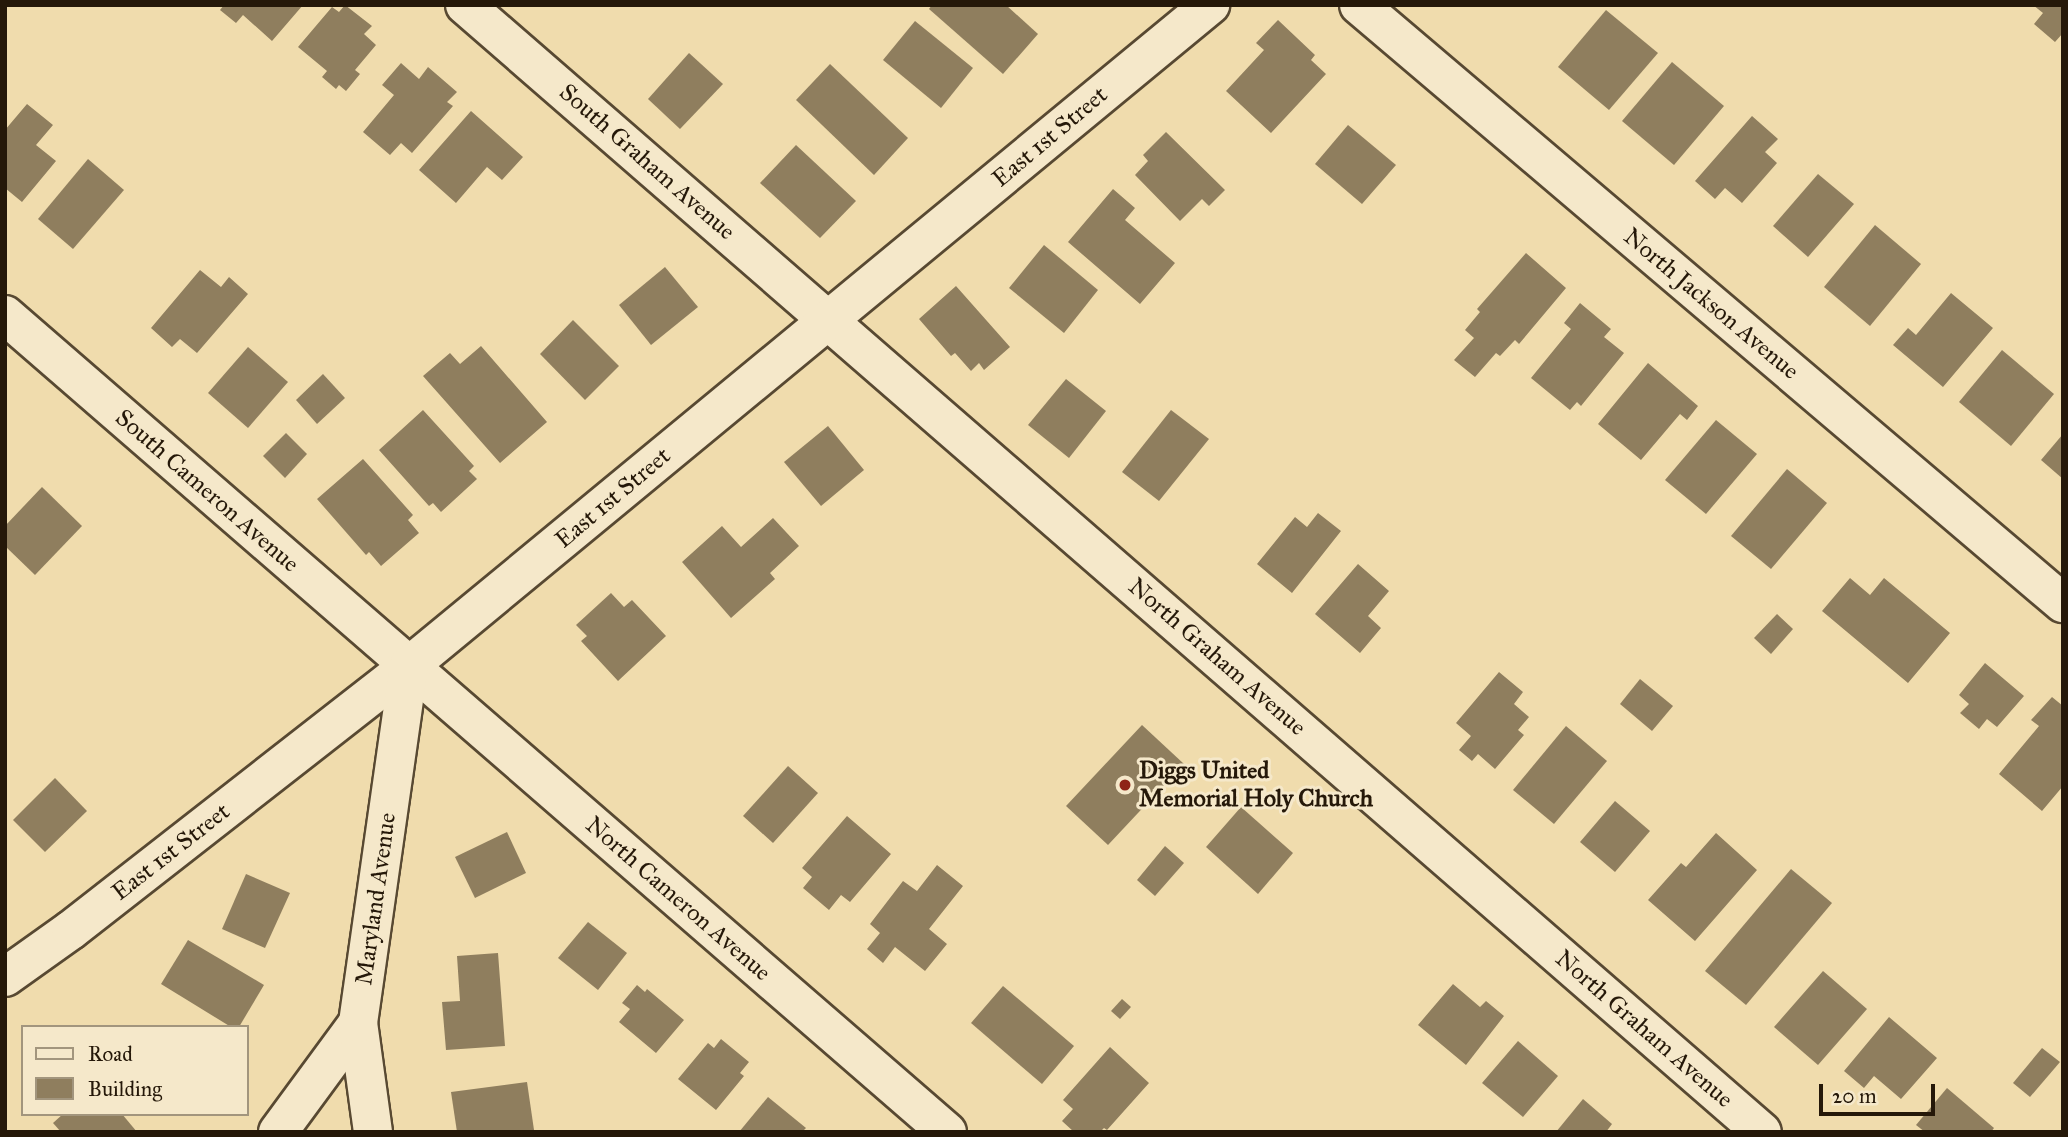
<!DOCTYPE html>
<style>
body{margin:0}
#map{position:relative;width:2068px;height:1137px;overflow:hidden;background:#f0dcad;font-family:"IM FELL Great Primer",serif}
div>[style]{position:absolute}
.building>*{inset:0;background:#8f7e5e}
.roads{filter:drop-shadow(2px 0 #584932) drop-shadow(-2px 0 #584932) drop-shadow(0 2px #584932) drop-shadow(0 -2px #584932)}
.minor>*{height:38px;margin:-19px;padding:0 19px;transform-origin:19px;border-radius:19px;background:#f5e8ca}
.dots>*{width:19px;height:19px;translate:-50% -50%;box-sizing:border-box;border:4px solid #f5e8ca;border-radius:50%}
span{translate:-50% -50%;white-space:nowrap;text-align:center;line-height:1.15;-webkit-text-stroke:6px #f5e8ca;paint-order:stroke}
.street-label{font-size:24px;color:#251809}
.poi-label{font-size:24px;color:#251809;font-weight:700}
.left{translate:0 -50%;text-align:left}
.frame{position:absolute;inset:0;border:7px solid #251809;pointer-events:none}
.legend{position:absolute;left:21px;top:1025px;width:228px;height:91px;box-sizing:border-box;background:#f5e8ca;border:2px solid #a2957d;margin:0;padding:9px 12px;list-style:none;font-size:21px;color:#251809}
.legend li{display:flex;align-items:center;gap:14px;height:35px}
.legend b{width:35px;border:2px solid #a2957d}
.scale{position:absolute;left:1819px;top:1084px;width:116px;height:32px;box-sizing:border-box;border:4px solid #251809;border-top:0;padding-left:9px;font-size:21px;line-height:24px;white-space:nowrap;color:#251809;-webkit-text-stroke:5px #f5e8ca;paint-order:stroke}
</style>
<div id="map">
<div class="building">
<div style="clip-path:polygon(224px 5px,303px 5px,272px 41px,243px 15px,236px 23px,220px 10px)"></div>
<div style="clip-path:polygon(345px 5px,372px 26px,364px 34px,376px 45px,355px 70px,360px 74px,346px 91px,339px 85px,336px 89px,322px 77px,327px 71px,298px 47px,332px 7px,339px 12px)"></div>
<div style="clip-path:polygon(932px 5px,1006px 5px,1038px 34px,1003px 74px,929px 9px)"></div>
<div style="clip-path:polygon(2033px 5px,2063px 5px,2063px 33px,2055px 42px,2034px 24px,2043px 13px)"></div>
<div style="clip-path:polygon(1606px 10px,1658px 53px,1609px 110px,1558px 67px)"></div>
<div style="clip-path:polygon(1278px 20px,1315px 55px,1311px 60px,1326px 74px,1271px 133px,1226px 91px,1264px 50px,1256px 43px)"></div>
<div style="clip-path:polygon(915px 21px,973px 68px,941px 108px,883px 60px)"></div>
<div style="clip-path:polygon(689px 53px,723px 84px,680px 129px,648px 99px)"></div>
<div style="clip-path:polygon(1672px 62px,1724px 106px,1674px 165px,1622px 121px)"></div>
<div style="clip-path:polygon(401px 63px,419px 79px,428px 67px,457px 92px,447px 102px,453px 106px,412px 153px,401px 143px,390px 155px,363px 132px,394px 95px,382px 85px)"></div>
<div style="clip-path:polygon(830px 64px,908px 138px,874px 175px,796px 100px)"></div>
<div style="clip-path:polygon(27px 104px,53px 125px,36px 145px,56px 161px,22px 202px,5px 188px,5px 130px)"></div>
<div style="clip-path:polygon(471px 111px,523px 157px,502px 180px,487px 167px,456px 203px,419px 170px)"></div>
<div style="clip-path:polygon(1752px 116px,1778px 139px,1765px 152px,1777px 163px,1742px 203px,1725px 188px,1715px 199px,1695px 181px)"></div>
<div style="clip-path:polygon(1348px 125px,1396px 165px,1362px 204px,1315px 164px)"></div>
<div style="clip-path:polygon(1166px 132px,1225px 190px,1209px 206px,1202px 199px,1180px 221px,1135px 175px,1148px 161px,1143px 155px)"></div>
<div style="clip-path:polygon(796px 145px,856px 201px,820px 238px,760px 183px)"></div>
<div style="clip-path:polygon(88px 159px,124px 190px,73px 249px,38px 219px)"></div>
<div style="clip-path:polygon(1818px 174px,1854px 204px,1808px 257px,1773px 226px)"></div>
<div style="clip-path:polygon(1113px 189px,1135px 208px,1125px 220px,1175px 263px,1140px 304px,1068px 242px)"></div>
<div style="clip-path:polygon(1875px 225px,1921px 264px,1870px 326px,1824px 287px)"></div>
<div style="clip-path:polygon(1044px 245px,1098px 290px,1064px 333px,1009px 288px)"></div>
<div style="clip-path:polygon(1526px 253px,1566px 288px,1519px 344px,1515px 340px,1500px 356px,1496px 353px,1475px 377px,1454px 360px,1474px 338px,1465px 330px,1480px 312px,1477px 309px)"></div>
<div style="clip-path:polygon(665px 267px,698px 307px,651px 345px,619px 305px)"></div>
<div style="clip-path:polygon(200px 270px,221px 287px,229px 277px,248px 294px,197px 353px,180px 339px,172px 347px,151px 328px)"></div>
<div style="clip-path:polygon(956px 286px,1010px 347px,984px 370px,979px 363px,971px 371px,955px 353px,951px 356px,919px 319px)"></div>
<div style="clip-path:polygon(1951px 293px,1993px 328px,1943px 387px,1893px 345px,1908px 328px,1916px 335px)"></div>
<div style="clip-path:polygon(1580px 303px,1611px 329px,1604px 337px,1624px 353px,1581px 406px,1577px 402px,1570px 410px,1531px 378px,1571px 329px,1564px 323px)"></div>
<div style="clip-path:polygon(573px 320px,619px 366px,585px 400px,540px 354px)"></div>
<div style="clip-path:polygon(481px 346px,547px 422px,500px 463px,423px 376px,450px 353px,460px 364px)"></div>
<div style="clip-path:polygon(248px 347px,288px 382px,248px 428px,208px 393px)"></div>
<div style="clip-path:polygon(2002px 350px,2054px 394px,2011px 446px,1959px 402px)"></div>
<div style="clip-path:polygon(1648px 363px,1698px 406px,1687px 420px,1680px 414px,1641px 460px,1598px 424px)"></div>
<div style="clip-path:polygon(323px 374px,345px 398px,317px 424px,296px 400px)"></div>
<div style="clip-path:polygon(1066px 379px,1106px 411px,1069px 458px,1028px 425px)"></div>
<div style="clip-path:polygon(423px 410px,474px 466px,469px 471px,477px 479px,441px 512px,433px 503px,429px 506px,379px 450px)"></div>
<div style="clip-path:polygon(1171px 410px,1209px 439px,1159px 501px,1122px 472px)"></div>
<div style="clip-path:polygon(1716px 420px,1757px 454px,1706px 514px,1665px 480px)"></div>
<div style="clip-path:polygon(828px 426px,864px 470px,821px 506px,784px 462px)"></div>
<div style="clip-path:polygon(286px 433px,307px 454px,285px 478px,263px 456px)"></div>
<div style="clip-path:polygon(2063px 434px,2063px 479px,2041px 460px)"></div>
<div style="clip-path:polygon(363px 459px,413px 515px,408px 520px,419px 533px,381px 566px,369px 552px,366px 555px,317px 499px)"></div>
<div style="clip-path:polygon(1787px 469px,1827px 503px,1771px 569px,1731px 536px)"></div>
<div style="clip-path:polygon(42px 487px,82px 526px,35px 575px,5px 546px,5px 526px)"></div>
<div style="clip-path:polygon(1318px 513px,1341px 531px,1292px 593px,1257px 564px,1295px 517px,1307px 527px)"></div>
<div style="clip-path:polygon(773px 518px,799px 546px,770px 573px,775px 579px,731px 618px,682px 562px,722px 526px,741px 547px)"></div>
<div style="clip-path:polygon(1358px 564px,1389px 591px,1368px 616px,1381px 628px,1360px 653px,1315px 614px)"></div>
<div style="clip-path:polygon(1850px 578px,1870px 595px,1884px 578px,1950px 633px,1908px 683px,1822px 611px)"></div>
<div style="clip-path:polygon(611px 593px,624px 607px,632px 600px,666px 636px,618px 681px,581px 641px,587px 636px,576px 625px)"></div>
<div style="clip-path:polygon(1777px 614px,1793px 629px,1771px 654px,1754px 638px)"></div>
<div style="clip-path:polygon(1985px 663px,2024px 696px,1997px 727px,1987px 719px,1979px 729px,1960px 713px,1969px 704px,1959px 695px)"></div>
<div style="clip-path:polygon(1499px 672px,1523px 692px,1514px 704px,1529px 717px,1518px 730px,1524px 735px,1495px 769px,1478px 754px,1472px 761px,1459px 750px,1471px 736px,1456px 723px)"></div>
<div style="clip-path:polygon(1640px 679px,1673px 706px,1652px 731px,1620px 704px)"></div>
<div style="clip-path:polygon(2052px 697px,2063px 706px,2063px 786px,2042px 811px,1999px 774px,2039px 726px,2031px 720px)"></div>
<div style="clip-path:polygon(1142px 725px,1184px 764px,1108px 845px,1066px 806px)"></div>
<div style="clip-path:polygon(1566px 726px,1607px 761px,1554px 824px,1513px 790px)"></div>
<div style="clip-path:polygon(788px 766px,818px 793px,773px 843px,743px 816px)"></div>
<div style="clip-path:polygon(55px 778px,87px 811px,45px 852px,13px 820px)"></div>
<div style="clip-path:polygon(1615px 801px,1650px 831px,1615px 872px,1580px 842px)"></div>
<div style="clip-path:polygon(1241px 807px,1293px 853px,1258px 894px,1206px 847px)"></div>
<div style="clip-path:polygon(847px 816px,891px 854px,850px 902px,841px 895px,829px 910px,803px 888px,812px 877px,802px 868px)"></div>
<div style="clip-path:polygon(507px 832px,526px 873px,475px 898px,455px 857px)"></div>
<div style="clip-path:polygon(1716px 833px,1757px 870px,1695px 941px,1648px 900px,1681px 863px,1686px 867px)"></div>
<div style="clip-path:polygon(1165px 846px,1184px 863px,1155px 896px,1137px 880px)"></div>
<div style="clip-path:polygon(937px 865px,963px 886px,929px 929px,947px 944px,925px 971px,895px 947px,883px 963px,867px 949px,880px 933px,870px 924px,903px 881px,917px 891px)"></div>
<div style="clip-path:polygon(1791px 869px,1832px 903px,1746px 1005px,1705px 971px)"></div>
<div style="clip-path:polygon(246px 874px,290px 893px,265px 948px,222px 929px)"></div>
<div style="clip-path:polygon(588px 922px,627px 953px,598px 990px,558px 958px)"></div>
<div style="clip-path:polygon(188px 940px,264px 985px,239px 1027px,231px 1027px,161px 984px)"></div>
<div style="clip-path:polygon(498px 953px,505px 1046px,446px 1050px,442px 1002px,460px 1001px,457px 956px)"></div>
<div style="clip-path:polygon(1823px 971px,1867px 1009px,1818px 1065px,1774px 1027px)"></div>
<div style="clip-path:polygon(1453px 984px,1480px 1007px,1486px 1001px,1504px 1016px,1466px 1065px,1418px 1025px)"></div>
<div style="clip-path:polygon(637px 985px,645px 992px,647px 989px,684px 1020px,656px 1053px,619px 1022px,630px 1009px,622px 1003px)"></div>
<div style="clip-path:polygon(1003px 986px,1074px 1046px,1042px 1084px,971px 1023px)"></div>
<div style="clip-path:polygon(1122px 999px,1131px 1007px,1120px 1019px,1111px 1011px)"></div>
<div style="clip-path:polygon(1889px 1017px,1937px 1058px,1901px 1099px,1874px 1076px,1864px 1088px,1844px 1071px)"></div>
<div style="clip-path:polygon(721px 1039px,749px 1062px,740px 1073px,744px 1076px,716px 1110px,678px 1079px,708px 1043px,714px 1048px)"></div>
<div style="clip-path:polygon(1518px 1041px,1558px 1076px,1523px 1117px,1482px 1083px)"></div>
<div style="clip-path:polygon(1110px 1047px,1149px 1083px,1107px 1130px,1104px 1128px,1100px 1132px,1074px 1132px,1062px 1121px,1073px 1109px,1063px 1100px)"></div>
<div style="clip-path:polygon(2042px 1048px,2060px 1062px,2030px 1097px,2013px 1083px)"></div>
<div style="clip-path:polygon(527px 1082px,534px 1130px,457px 1132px,451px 1092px)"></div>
<div style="clip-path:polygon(1947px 1088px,1994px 1128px,1991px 1132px,1925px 1132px,1916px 1125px)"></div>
<div style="clip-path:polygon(768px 1097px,806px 1128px,802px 1132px,739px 1132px)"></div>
<div style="clip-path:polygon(1583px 1099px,1612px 1124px,1606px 1132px,1556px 1132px)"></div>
<div style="clip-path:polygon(63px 1114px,122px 1114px,137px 1132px,61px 1132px,53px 1123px)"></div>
</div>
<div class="roads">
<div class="minor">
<div style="left:465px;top:5px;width:1718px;rotate:40.99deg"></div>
<div style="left:1359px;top:5px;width:924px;rotate:40.35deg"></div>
<div style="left:5px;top:315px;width:1247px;rotate:40.94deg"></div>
<div style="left:5px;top:977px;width:81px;rotate:-35.5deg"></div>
<div style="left:71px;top:930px;width:429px;rotate:-38deg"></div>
<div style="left:409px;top:666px;width:1039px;rotate:-39.53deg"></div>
<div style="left:278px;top:1132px;width:135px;rotate:-53.7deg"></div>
<div style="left:373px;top:1132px;width:110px;rotate:-97.8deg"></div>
<div style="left:358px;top:1023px;width:361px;rotate:-81.9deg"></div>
</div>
</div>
<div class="dots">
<div style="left:1125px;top:785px;background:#8f2418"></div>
</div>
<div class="street-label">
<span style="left:1050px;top:137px;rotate:-40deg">East 1st Street</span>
<span style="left:647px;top:162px;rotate:41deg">South Graham Avenue</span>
<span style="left:1711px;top:304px;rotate:40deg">North Jackson Avenue</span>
<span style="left:207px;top:491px;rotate:41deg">South Cameron Avenue</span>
<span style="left:613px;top:498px;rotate:-40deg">East 1st Street</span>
<span style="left:1217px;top:657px;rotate:41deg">North Graham Avenue</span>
<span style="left:171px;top:852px;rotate:-38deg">East 1st Street</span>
<span style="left:376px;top:899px;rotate:-82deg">Maryland Avenue</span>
<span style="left:678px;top:899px;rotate:41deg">North Cameron Avenue</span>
<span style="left:1644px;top:1029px;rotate:41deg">North Graham Avenue</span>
</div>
<div class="poi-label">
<span class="left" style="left:1139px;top:785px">Diggs United<br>Memorial Holy Church</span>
</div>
<div class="frame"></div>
<ul class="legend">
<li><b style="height:9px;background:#f5e8ca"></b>Road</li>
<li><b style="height:19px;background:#8f7e5e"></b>Building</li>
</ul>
<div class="scale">20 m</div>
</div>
